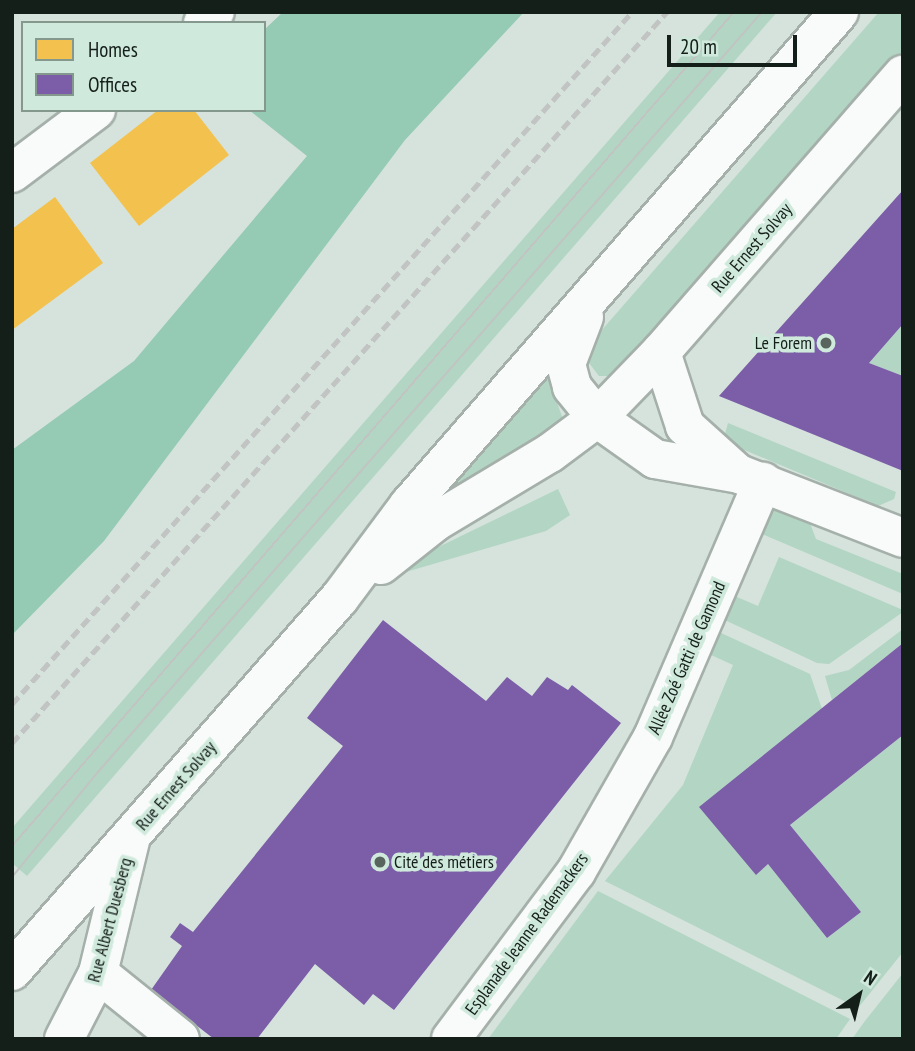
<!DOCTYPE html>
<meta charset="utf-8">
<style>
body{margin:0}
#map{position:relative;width:915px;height:1051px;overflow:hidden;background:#d5e3dc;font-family:"PT Sans Narrow",sans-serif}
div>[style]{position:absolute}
.green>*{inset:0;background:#b2d5c4}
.forest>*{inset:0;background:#95cab4}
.homes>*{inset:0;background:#f2c14e}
.offices>*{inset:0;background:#7b5ea7}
.roads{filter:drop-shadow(2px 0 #a5b0aa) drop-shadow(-2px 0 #a5b0aa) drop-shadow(0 2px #a5b0aa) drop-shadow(0 -2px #a5b0aa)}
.street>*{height:38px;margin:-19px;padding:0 19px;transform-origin:19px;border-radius:19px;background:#f9fbfa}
.secondary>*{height:38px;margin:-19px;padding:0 19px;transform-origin:19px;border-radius:19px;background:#f9fbfa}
.tram>*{height:2px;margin:-1px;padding:0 1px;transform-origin:1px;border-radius:1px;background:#c1c4c2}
.rail>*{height:5px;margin-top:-2.5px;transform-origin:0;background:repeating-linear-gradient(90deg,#c1c4c2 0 10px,transparent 0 15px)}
.dots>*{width:19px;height:19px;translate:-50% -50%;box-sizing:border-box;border:4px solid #cfe9dc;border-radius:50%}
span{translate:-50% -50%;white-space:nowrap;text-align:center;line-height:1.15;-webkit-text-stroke:7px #cfe9dc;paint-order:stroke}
.street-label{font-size:18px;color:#151f1a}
.poi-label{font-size:18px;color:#151f1a}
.right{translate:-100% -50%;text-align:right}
.left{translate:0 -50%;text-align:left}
.frame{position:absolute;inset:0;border:14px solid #151f1a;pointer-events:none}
.legend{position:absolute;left:21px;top:21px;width:245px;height:91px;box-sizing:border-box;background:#cfe9dc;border:2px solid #85988e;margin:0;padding:9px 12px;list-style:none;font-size:21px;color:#151f1a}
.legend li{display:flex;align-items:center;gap:14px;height:35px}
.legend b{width:35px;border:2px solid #85988e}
.north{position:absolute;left:824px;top:960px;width:70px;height:70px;-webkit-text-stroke:5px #cfe9dc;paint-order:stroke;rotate:34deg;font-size:19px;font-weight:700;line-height:28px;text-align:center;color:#151f1a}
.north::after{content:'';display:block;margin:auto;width:24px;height:32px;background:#151f1a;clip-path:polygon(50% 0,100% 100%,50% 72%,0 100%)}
.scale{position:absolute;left:667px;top:35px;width:130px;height:32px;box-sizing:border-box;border:4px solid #151f1a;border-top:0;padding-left:9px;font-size:21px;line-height:24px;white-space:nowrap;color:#151f1a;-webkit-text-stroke:5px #cfe9dc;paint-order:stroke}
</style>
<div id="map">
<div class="green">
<div style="clip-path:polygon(720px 12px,777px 12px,27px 876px,12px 863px,12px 828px)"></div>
<div style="clip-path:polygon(879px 12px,903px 12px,903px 56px,624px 376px,599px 376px,589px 363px,593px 342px,601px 331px)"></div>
<div style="clip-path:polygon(903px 324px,903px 376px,869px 363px)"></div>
<div style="clip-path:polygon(546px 372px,564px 422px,450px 493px,443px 492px)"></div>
<div style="clip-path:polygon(728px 423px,896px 492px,894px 499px,878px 506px,723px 441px)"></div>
<div style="clip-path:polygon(558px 489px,570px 515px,546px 531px,392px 576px,420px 556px)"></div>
<div style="clip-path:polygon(762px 499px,808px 518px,816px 539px,903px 574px,903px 594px,750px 529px)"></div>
<div style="clip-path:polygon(779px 557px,903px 610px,903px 612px,829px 664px,817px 663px,714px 615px,723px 591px,758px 606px)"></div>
<div style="clip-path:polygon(708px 627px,810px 674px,822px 709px,756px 875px,768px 864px,827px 938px,861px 912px,790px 825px,903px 735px,903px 952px,858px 1008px,605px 881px,683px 785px,733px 665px,698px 649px)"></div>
<div style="clip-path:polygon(903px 629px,903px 643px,832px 700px,825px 676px,849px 670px)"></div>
<div style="clip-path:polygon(598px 891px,850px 1019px,836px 1039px,488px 1039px)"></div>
<div style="clip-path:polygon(903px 973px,903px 1039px,852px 1039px,865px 1021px)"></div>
</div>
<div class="forest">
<div style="clip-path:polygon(283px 12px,524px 12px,405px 140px,104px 541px,12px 635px,12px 450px,134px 361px,307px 156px,249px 110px,264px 110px,264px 30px)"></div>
</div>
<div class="homes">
<div style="clip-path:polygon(158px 110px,194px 110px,229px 155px,139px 226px,90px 163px)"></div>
<div style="clip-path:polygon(55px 197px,103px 263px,12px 330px,12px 229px)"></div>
</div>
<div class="offices">
<div style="clip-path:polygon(903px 190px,903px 324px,869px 363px,903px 376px,903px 471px,719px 396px)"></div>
<div style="clip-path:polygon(383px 620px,486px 701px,507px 677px,532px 696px,547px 677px,568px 690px,572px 685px,621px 723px,394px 1010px,373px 994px,364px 1005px,315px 964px,257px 1039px,214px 1039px,151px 990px,182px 946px,170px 937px,180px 923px,193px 932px,343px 746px,307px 718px)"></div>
<div style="clip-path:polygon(903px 643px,903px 735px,790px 825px,861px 912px,827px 938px,768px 864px,756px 875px,699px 807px)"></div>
</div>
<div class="roads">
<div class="street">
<div style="left:203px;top:23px;width:16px;rotate:-43deg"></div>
<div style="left:12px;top:173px;width:105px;rotate:-36.9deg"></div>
<div style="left:661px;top:352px;width:78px;rotate:72deg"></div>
<div style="left:685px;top:426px;width:70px;rotate:42.1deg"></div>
<div style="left:597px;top:418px;width:71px;rotate:35.3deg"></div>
<div style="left:655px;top:459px;width:85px;rotate:10.1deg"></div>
<div style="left:739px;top:474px;width:176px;rotate:21.3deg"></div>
<div style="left:98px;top:973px;width:105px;rotate:38.8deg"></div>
<div style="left:64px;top:1039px;width:74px;rotate:-62.7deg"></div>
<div style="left:98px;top:973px;width:140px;rotate:-76.4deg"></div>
<div style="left:451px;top:1039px;width:209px;rotate:-53.2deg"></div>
<div style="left:576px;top:872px;width:155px;rotate:-60.3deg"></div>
<div style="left:653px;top:737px;width:278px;rotate:-66.7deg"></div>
</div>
<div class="secondary">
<div style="left:584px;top:317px;width:50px;rotate:111deg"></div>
<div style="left:566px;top:364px;width:24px;rotate:75deg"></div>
<div style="left:572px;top:387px;width:40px;rotate:51deg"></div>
<div style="left:381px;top:565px;width:69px;rotate:-38.5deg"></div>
<div style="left:435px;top:522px;width:134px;rotate:-31deg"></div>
<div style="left:550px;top:453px;width:59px;rotate:-36.7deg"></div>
<div style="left:597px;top:418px;width:92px;rotate:-45.9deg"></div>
<div style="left:661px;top:352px;width:368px;rotate:-48.9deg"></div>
<div style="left:12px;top:971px;width:495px;rotate:-48.7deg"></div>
<div style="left:339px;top:599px;width:117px;rotate:-53.3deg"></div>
<div style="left:409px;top:505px;width:654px;rotate:-48.9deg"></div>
</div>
</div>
<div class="tram">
<div style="left:12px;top:846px;width:1103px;rotate:-49.12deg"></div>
<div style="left:12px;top:877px;width:136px;rotate:-50.7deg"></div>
<div style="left:98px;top:772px;width:1009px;rotate:-48.86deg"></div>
</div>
<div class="rail">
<div style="left:12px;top:704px;width:929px;rotate:-48.14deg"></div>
<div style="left:12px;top:743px;width:982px;rotate:-48.14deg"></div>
</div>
<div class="dots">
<div style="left:826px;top:343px;background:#58645e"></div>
<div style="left:380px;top:862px;background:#58645e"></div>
</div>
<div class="street-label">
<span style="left:752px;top:248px;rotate:-49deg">Rue Ernest Solvay</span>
<span style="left:687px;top:658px;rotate:-66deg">Allée Zoé Gatti de Gamond</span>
<span style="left:176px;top:786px;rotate:-49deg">Rue Ernest Solvay</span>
<span style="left:110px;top:920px;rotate:-75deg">Rue Albert Duesberg</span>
<span style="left:527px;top:934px;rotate:-54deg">Esplanade Jeanne Rademackers</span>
</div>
<div class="poi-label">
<span class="right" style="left:812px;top:343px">Le Forem</span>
<span class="left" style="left:394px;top:862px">Cité des métiers</span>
</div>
<div class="frame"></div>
<ul class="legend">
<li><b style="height:19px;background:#f2c14e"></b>Homes</li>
<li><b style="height:19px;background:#7b5ea7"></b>Offices</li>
</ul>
<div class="north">N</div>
<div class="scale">20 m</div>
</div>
